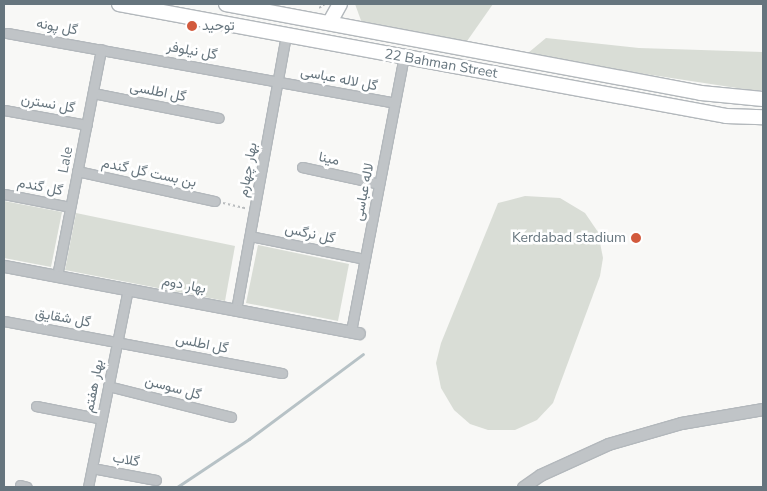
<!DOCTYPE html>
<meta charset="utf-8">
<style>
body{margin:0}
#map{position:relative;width:767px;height:491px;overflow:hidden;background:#f8f8f6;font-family:"Nunito Sans",Vazirmatn,sans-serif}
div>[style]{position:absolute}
.green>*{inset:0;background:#d9ddd6}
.stream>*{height:3px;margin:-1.5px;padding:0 1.5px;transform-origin:1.5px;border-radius:1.5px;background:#b7c2c6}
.path>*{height:2px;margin-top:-1px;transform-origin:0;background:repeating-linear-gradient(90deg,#babdbf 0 2.5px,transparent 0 5px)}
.roads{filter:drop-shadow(1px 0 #b3b8bc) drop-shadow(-1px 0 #b3b8bc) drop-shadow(0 1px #b3b8bc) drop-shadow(0 -1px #b3b8bc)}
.minor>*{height:9px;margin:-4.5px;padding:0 4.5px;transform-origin:4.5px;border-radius:4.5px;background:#c0c4c7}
.tertiary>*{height:11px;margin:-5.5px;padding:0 5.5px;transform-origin:5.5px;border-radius:5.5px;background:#c0c4c7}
.secondary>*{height:14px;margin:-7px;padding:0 7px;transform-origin:7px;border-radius:7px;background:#fff}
.dots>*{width:14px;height:14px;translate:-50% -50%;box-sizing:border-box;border:2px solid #fff;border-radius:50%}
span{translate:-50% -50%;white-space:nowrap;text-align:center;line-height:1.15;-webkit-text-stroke:5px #fff;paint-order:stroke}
.poi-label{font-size:14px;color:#66757e}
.left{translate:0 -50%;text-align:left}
.right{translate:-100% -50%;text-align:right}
.street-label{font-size:14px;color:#66757e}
.frame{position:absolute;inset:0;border:5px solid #66757e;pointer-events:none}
</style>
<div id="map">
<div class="green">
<div style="clip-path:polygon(355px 4px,493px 4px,465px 44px,363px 26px)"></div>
<div style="clip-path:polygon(546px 38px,639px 48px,763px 52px,763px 90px,750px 90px,586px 65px,528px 53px)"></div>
<div style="clip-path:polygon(525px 196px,560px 198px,585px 213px,598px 232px,603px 258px,600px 276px,553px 403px,537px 420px,515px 430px,488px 430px,470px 424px,454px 410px,441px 388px,436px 363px,441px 343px,498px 203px)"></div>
<div style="clip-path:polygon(4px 201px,62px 212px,51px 267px,4px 258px)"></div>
<div style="clip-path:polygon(76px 213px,235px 246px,225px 301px,65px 270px)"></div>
<div style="clip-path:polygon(258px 245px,349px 264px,338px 321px,246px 303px)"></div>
</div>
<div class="stream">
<div style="left:177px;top:487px;width:87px;rotate:-33.7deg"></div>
<div style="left:249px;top:439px;width:142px;rotate:-36.7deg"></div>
</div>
<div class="path">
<div style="left:319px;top:8px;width:7px;rotate:-34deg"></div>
<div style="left:223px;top:203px;width:23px;rotate:13deg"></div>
</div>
<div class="roads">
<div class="minor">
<div style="left:7px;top:33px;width:394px;rotate:10.2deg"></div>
<div style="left:93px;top:93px;width:128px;rotate:11.2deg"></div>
<div style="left:4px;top:110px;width:84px;rotate:10.2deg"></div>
<div style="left:302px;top:167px;width:79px;rotate:12.4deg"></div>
<div style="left:77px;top:171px;width:141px;rotate:12.3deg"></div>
<div style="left:4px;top:194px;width:67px;rotate:11.1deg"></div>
<div style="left:250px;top:236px;width:117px;rotate:11.3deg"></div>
<div style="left:57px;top:276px;width:231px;rotate:-79deg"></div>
<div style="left:236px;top:310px;width:280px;rotate:-79.7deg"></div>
<div style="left:4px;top:321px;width:283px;rotate:10.6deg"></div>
<div style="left:351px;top:331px;width:279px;rotate:-79.1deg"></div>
<div style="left:108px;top:386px;width:127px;rotate:14.1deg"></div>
<div style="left:36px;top:406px;width:67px;rotate:11.1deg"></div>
<div style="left:92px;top:468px;width:65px;rotate:10.6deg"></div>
<div style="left:20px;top:485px;width:7px;rotate:16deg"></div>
<div style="left:88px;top:487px;width:202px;rotate:-78.6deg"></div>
</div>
<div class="tertiary">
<div style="left:4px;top:266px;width:361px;rotate:10.7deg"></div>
<div style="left:523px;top:487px;width:21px;rotate:-35deg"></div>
<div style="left:540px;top:475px;width:75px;rotate:-24.5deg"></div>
<div style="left:608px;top:444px;width:76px;rotate:-16deg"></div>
<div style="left:681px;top:423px;width:83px;rotate:-9.7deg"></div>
</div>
<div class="secondary">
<div style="left:119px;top:4px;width:617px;rotate:10.45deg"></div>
<div style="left:726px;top:116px;width:37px;rotate:2deg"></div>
<div style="left:226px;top:4px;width:483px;rotate:10.6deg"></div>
<div style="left:701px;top:93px;width:62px;rotate:5.5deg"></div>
<div style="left:330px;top:22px;width:21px;rotate:-61deg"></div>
</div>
</div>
<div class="dots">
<div style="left:192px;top:26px;background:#d25a3d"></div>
<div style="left:636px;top:238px;background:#d25a3d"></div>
</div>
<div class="poi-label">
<span class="left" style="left:202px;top:26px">توحید</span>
<span class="right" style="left:626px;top:238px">Kerdabad stadium</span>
</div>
<div class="street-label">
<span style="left:57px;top:27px;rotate:10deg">گل پونه</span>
<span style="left:192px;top:51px;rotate:10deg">گل نیلوفر</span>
<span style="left:441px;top:64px;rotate:10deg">22 Bahman Street</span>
<span style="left:339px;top:79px;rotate:11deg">گل لاله عباسی</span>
<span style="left:158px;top:92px;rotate:11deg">گل اطلسی</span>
<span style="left:48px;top:104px;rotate:10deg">گل نسترن</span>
<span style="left:329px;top:159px;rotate:12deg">مینا</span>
<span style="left:66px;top:160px;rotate:-79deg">Lale</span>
<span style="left:248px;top:170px;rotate:-80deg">بهار چهارم</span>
<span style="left:149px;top:173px;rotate:12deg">بن بست گل گندم</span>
<span style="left:40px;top:187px;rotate:11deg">گل گندم</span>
<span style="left:364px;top:192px;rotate:-79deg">لاله عباسی</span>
<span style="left:310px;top:234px;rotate:12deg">گل نرگس</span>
<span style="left:184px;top:285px;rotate:11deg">بهار دوم</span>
<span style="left:63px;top:318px;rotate:10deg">گل شقایق</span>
<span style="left:202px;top:344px;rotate:11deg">گل اطلس</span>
<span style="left:94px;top:386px;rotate:-79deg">بهار هفتم</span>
<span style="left:173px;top:388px;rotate:15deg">گل سوسن</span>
<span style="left:126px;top:460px;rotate:10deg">گلاب</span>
</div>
<div class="frame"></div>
</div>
